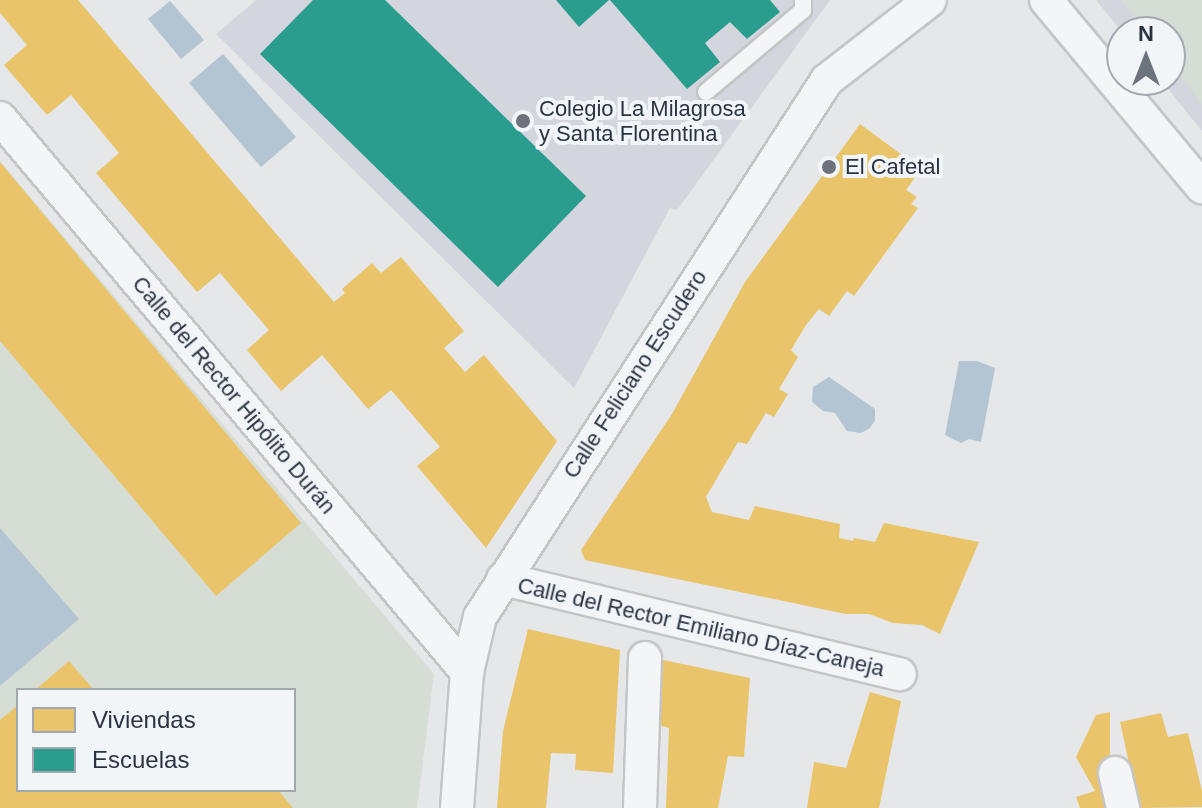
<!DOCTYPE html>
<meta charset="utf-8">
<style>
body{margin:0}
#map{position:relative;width:1202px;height:808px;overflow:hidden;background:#e5e7e9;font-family:Arial,sans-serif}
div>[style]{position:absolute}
.built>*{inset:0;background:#d3d6dc}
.green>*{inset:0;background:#d6ddd5}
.water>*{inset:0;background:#b3c4d3}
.homes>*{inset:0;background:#e9c46a}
.schools>*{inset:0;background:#2a9d8f}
.roads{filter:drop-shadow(2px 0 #c3c5c7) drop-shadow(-2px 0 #c3c5c7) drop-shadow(0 2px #c3c5c7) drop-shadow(0 -2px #c3c5c7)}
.lane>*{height:16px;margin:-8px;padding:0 8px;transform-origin:8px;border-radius:8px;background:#f4f5f6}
.street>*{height:32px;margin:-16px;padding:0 16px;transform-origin:16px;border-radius:16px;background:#f4f5f6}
.dots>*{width:22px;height:22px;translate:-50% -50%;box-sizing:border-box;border:4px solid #f2f5f8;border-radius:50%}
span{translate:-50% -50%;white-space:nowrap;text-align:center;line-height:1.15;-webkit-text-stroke:8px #f2f5f8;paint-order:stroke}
.poi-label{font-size:22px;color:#2b3443}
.left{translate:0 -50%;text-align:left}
.street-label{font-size:22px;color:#2b3443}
.legend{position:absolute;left:16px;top:688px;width:280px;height:104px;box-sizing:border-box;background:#f2f5f8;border:2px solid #a2a8b0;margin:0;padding:10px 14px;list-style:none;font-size:24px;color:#2b3443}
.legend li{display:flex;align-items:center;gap:16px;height:40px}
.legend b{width:40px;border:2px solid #a2a8b0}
.north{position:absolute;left:1106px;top:16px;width:80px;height:80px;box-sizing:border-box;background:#f2f5f8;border:2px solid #a2a8b0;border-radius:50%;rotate:0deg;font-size:22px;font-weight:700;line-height:32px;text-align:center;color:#2b3443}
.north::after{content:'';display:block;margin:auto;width:28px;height:36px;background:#6c737d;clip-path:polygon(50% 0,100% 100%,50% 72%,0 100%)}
</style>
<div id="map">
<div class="built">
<div style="clip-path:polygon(256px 0,830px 0,677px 210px,670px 208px,574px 388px,216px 34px)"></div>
<div style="clip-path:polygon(1096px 0,1202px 0,1202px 131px,1161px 80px,1170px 80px,1170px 32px,1122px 32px)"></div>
</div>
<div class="green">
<div style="clip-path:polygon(1121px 0,1202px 0,1202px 104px,1170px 63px,1170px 32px,1146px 32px)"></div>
<div style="clip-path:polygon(evenodd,0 161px,434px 674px,417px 808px,0 808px,0 161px,18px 690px,294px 690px,294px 790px,18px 790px,18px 690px)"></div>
</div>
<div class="water">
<div style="clip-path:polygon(170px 1px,204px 40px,181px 59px,148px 19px)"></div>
<div style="clip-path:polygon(223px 54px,296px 137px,261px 167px,189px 83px)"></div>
<div style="clip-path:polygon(959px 361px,977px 361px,995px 368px,981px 442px,969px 439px,961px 443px,945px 435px)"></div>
<div style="clip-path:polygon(829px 377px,875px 409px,875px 420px,870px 428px,861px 433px,847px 431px,835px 413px,823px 411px,812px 402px,813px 387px)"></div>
<div style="clip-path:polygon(0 528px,79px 619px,0 686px)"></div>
</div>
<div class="homes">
<div style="clip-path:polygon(0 0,78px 0,334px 302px,345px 293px,342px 289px,372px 263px,381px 273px,401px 257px,464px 331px,444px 348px,465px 372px,484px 355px,557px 441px,486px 548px,417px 466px,440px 447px,391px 390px,368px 409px,322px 355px,281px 391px,247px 350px,269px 330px,220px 273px,197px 292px,96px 173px,119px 153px,71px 95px,47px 115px,4px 65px,27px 45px,0 13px)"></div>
<div style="clip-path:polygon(860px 124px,921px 169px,906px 190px,917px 197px,911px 204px,918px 208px,854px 296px,847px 291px,829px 316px,819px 309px,806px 325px,791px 350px,798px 357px,779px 389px,788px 394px,774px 417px,766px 413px,747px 444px,738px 442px,706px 497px,712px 512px,749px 520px,755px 506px,840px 524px,839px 538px,853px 541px,854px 538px,875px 542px,884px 523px,979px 542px,940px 634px,922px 625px,893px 623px,869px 614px,846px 614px,585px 560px,581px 550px,672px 414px,745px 282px)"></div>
<div style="clip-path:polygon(0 162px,301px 523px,216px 596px,0 341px)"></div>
<div style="clip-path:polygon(528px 629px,620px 650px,613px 773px,575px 770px,576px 754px,551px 753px,546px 808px,497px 808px,503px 731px)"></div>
<div style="clip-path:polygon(663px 660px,750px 678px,744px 757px,728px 756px,718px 808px,666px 808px,669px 728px,658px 725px)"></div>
<div style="clip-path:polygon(69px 661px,94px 690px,35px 690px)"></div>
<div style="clip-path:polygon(870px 692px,901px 701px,879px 808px,807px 808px,814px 762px,846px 768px)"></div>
<div style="clip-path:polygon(18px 705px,18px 790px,278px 790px,293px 808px,0 808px,0 720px)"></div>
<div style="clip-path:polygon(1110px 712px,1110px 757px,1105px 786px,1113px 808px,1080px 808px,1076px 797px,1095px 791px,1076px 757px,1096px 715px)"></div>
<div style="clip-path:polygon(1161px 713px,1168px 737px,1188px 733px,1202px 791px,1202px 807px,1139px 808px,1120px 722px)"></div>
</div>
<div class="schools">
<div style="clip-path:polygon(313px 0,385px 0,586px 196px,498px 287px,260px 54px)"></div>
<div style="clip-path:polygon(556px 0,609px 0,579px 27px)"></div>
<div style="clip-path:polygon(610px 0,770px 0,780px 12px,747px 39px,730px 22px,705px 43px,720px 62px,687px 89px)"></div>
</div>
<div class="roads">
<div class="lane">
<div style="left:706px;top:92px;width:127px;rotate:-40.2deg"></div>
<div style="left:803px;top:10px;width:10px;rotate:-90deg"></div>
</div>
<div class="street">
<div style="left:1046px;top:0;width:244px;rotate:50.2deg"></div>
<div style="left:0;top:118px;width:725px;rotate:49.87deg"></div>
<div style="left:503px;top:579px;width:408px;rotate:13.5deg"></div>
<div style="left:1115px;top:773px;width:36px;rotate:77deg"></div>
<div style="left:457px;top:808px;width:136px;rotate:-85.8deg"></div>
<div style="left:467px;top:672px;width:57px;rotate:-76.7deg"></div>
<div style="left:480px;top:617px;width:639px;rotate:-57.13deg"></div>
<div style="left:827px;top:80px;width:130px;rotate:-37.8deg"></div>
<div style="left:640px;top:808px;width:150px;rotate:-88.1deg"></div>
</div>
</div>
<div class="dots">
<div style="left:523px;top:121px;background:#6c737d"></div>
<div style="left:829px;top:167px;background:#6c737d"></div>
</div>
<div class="poi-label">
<span class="left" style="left:539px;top:121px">Colegio La Milagrosa<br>y Santa Florentina</span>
<span class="left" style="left:845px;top:167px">El Cafetal</span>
</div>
<div class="street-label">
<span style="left:635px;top:374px;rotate:-57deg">Calle Feliciano Escudero</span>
<span style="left:234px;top:395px;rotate:50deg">Calle del Rector Hipólito Durán</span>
<span style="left:701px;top:627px;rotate:13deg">Calle del Rector Emiliano Díaz-Caneja</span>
</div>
<ul class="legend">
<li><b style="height:22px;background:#e9c46a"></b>Viviendas</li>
<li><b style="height:22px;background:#2a9d8f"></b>Escuelas</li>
</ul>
<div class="north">N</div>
</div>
